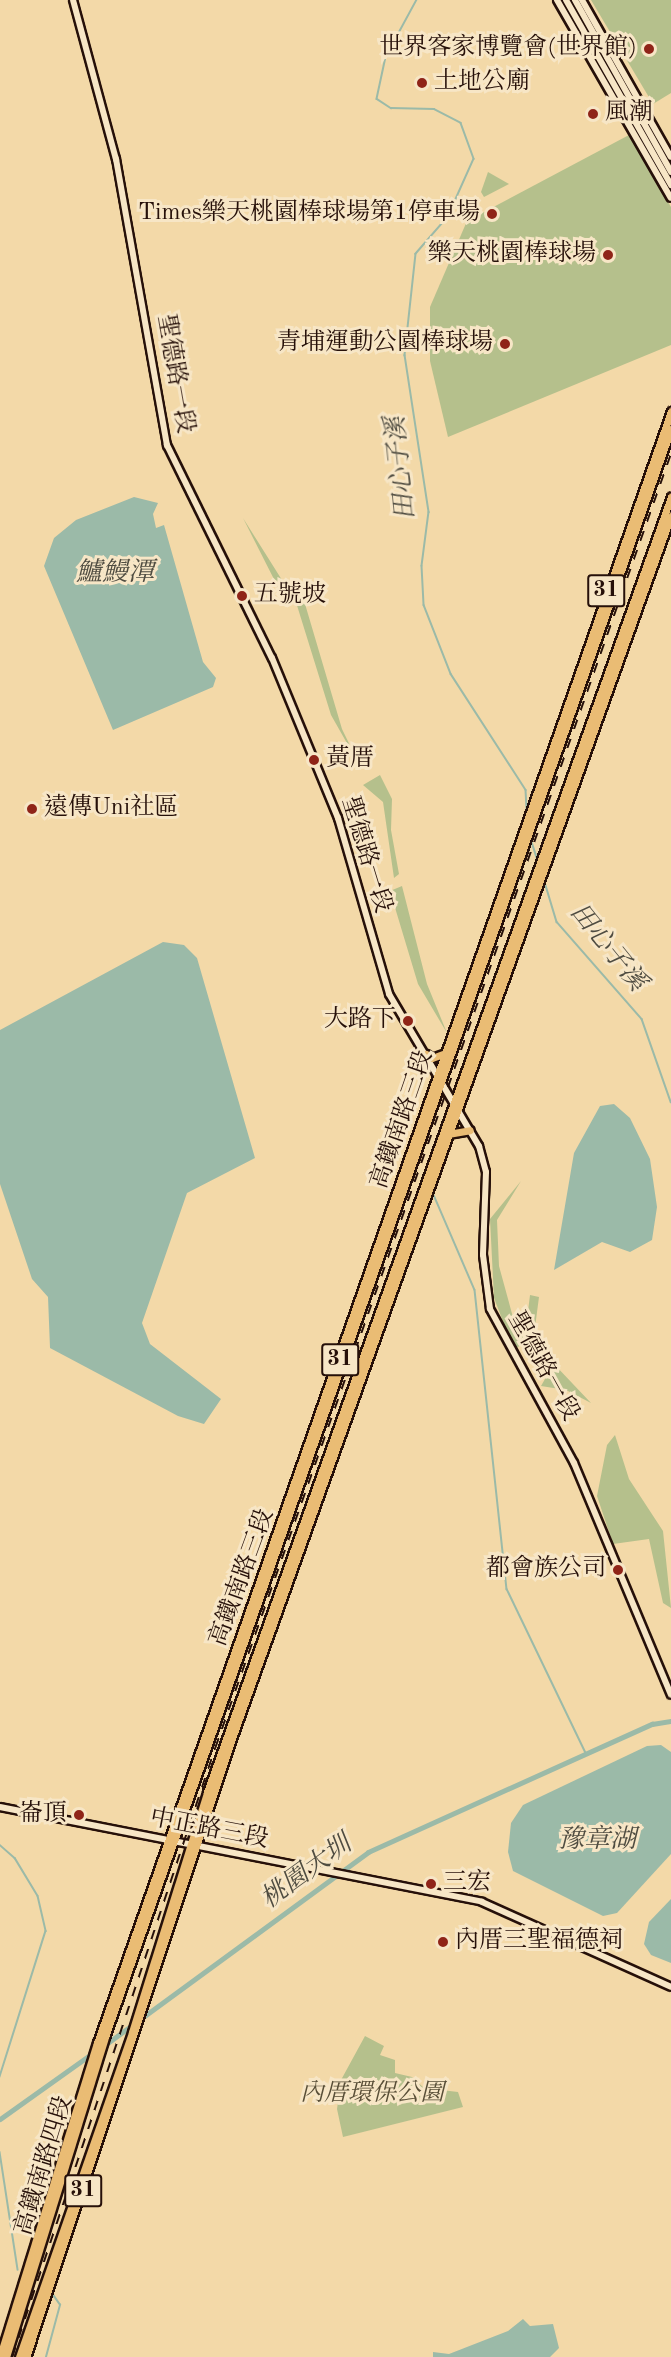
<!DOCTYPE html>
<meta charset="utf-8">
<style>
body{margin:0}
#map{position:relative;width:671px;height:2357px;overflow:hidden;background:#f3d9a8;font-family:"Old Standard TT","Noto Serif TC",serif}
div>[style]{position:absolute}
.green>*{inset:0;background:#b5c08c}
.water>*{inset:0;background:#9bbaa8}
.stream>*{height:1.5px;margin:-0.75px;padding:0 0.75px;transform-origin:0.75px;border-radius:0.75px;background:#9bbaa8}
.canal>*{height:5px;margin:-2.5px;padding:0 2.5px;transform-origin:2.5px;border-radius:2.5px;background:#9bbaa8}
.roads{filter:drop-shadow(2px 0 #261009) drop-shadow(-2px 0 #261009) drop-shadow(0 2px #261009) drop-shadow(0 -2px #261009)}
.secondary>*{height:6px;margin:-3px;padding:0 3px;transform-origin:3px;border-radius:3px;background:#f7e6c6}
.primary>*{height:7px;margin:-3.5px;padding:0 3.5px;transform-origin:3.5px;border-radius:3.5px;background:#eabc74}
.rail>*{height:1.5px;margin-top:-0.75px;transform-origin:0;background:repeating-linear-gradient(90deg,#261009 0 10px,transparent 0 20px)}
.dots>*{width:16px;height:16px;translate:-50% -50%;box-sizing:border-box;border:3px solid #f7e6c6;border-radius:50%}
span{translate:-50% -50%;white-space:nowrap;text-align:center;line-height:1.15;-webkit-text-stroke:6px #f7e6c6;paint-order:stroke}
.shield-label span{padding:2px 4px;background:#f7e6c6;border:2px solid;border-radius:4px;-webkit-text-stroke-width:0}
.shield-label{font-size:22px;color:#261009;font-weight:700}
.poi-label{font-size:24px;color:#261009}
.right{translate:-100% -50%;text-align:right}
.left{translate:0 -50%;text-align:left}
.street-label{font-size:24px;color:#261009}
.park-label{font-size:24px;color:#584e37;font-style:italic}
.water-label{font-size:26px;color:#4f4c41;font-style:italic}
</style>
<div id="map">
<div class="green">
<div style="clip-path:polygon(591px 0,671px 0,671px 93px,653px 104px)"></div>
<div style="clip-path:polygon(629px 135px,671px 207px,671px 345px,448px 437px,430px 361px,430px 307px,467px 221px)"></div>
<div style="clip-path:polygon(488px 172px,509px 184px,484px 197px,481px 192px)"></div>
<div style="clip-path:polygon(243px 518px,287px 588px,300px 587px,342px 729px,361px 768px,331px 715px,295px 599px,284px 599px)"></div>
<div style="clip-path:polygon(380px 775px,392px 799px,391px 830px,399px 874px,394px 878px,383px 802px,363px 785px)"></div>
<div style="clip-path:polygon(402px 886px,427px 984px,447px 1033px,418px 984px,390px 891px)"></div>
<div style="clip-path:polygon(521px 1181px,497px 1220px,499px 1266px,517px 1332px,526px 1327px,530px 1295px,539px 1297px,534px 1335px,514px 1350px,494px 1298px,490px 1219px)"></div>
<div style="clip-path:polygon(554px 1363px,554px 1364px,591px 1403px,566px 1390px,541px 1386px)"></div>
<div style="clip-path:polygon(615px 1435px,629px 1479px,663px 1531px,671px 1608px,663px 1603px,649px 1539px,613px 1544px,597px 1496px,607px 1445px)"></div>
<div style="clip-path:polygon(365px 2036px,384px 2046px,380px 2055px,395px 2060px,395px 2073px,412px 2077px,424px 2088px,458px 2092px,463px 2107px,343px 2137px,337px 2109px,341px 2080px)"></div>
</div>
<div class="water">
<div style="clip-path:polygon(134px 497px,158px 503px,153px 514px,156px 528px,164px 525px,203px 662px,216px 678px,213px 687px,113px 730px,44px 566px,54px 538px,76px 520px)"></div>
<div style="clip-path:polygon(163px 942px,184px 945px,197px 958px,255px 1158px,187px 1193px,142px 1323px,150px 1344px,221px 1399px,204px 1424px,178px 1416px,50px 1348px,48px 1297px,32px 1279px,0 1184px,0 1030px)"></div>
<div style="clip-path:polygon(614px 1104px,630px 1118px,650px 1159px,657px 1207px,652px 1240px,630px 1252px,602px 1242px,554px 1270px,574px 1153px,600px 1106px)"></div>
<div style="clip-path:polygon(661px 1745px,671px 1752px,671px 1854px,617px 1913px,603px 1916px,513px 1871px,508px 1852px,511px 1823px,523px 1805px,647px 1746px)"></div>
<div style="clip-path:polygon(671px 1899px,671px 1963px,651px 1955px,644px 1944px,649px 1922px)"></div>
<div style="clip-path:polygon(523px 2319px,530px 2326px,553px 2324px,559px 2348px,550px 2357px,433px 2357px,433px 2352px,449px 2354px,508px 2331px)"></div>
</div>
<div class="stream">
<div style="left:417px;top:0;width:65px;rotate:118.5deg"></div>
<div style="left:386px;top:57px;width:43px;rotate:102.1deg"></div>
<div style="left:377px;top:99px;width:17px;rotate:33deg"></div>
<div style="left:391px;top:108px;width:43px;rotate:1.3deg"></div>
<div style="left:434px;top:109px;width:30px;rotate:27deg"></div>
<div style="left:461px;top:123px;width:38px;rotate:70deg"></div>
<div style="left:474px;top:159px;width:64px;rotate:114.1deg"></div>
<div style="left:448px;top:217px;width:49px;rotate:130.9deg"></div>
<div style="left:416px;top:254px;width:102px;rotate:96.2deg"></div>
<div style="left:405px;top:355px;width:159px;rotate:81.3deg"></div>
<div style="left:429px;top:512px;width:54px;rotate:97.4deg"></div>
<div style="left:422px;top:566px;width:39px;rotate:87deg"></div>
<div style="left:424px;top:605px;width:74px;rotate:68.6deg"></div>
<div style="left:451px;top:674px;width:138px;rotate:57.1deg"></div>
<div style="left:526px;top:790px;width:20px;rotate:87deg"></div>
<div style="left:530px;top:836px;width:25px;rotate:72deg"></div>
<div style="left:544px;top:879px;width:45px;rotate:73.2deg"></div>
<div style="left:557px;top:922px;width:129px;rotate:48.8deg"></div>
<div style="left:642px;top:1019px;width:88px;rotate:70.7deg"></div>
<div style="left:434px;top:1195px;width:103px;rotate:66.7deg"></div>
<div style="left:475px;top:1290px;width:301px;rotate:83.9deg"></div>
<div style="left:507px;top:1589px;width:182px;rotate:64.3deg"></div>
<div style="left:0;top:1845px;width:20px;rotate:41deg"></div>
<div style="left:15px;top:1858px;width:44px;rotate:58.8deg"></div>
<div style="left:38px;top:1896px;width:36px;rotate:77deg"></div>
<div style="left:46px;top:1931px;width:153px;rotate:107.5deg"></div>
<div style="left:0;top:2152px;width:119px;rotate:81.3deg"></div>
<div style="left:46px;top:2357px;width:54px;rotate:-74.9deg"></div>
<div style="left:60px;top:2305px;width:12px;rotate:-125deg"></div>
</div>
<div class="canal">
<div style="left:102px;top:2047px;width:330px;rotate:-36.2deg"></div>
<div style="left:368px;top:1852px;width:312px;rotate:-24.3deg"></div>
<div style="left:652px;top:1724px;width:19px;rotate:-9deg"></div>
<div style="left:0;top:2119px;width:115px;rotate:-35.5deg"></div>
</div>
<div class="roads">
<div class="secondary">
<div style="left:73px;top:0;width:165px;rotate:74.9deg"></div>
<div style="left:116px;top:159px;width:291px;rotate:79.9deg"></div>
<div style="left:167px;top:445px;width:237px;rotate:63.8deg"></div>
<div style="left:272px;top:658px;width:173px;rotate:67.6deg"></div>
<div style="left:338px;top:818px;width:183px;rotate:73.8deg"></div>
<div style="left:389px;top:994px;width:177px;rotate:59.4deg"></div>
<div style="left:479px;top:1146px;width:27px;rotate:75deg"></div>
<div style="left:486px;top:1172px;width:83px;rotate:92.1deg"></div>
<div style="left:483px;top:1255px;width:54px;rotate:82.6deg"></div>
<div style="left:490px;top:1309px;width:175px;rotate:61.4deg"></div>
<div style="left:574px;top:1463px;width:251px;rotate:67.3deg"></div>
<div style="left:557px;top:0;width:228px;rotate:60.1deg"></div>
<div style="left:566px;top:0;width:213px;rotate:60.4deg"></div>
<div style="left:575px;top:0;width:197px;rotate:60.8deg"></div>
<div style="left:582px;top:0;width:180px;rotate:60.5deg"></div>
<div style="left:0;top:1807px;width:491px;rotate:11.1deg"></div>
<div style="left:482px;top:1902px;width:207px;rotate:24.2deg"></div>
</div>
<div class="primary">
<div style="left:426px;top:1054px;width:7px;rotate:34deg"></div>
<div style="left:432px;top:1058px;width:15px;rotate:-20deg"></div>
<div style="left:448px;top:1134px;width:22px;rotate:-10deg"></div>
<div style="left:0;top:2356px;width:328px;rotate:-72.8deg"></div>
<div style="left:97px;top:2043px;width:1730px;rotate:-70.62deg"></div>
<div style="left:6px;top:2357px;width:335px;rotate:-72.8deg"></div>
<div style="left:105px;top:2037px;width:1705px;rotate:-70.61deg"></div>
<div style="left:19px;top:2357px;width:344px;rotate:-70.8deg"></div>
<div style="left:132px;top:2032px;width:251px;rotate:-72.6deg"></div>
<div style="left:207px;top:1792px;width:1376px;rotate:-70.29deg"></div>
<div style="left:26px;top:2357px;width:646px;rotate:-71.59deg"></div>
<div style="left:230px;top:1744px;width:1305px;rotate:-70.25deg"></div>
</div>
</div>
<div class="rail">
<div style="left:12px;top:2357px;width:642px;rotate:-71.57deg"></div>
<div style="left:215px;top:1748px;width:1373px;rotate:-70.6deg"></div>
</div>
<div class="dots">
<div style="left:649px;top:49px;background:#8f2418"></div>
<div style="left:422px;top:83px;background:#8f2418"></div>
<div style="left:593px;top:114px;background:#8f2418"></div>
<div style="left:492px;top:214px;background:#8f2418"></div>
<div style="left:608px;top:255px;background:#8f2418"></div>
<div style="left:505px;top:344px;background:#8f2418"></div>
<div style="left:242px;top:596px;background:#8f2418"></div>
<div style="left:314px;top:760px;background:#8f2418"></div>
<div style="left:32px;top:809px;background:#8f2418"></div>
<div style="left:408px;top:1021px;background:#8f2418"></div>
<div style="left:618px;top:1570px;background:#8f2418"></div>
<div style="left:79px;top:1815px;background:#8f2418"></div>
<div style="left:431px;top:1884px;background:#8f2418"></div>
<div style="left:443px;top:1942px;background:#8f2418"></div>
</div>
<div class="shield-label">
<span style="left:606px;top:591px">31</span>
<span style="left:340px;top:1360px">31</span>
<span style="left:83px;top:2191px">31</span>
</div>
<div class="poi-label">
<span class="right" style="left:637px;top:49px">世界客家博覽會(世界館)</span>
<span class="left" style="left:434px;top:83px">土地公廟</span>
<span class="left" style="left:605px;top:114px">風潮</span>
<span class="right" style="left:480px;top:214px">Times樂天桃園棒球場第1停車場</span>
<span class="right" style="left:596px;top:255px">樂天桃園棒球場</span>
<span class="right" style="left:493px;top:344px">青埔運動公園棒球場</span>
<span class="left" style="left:254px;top:596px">五號坡</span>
<span class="left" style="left:326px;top:760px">黃厝</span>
<span class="left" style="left:44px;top:809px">遠傳Uni社區</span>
<span class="right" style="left:396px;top:1021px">大路下</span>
<span class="right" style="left:606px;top:1570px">都會族公司</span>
<span class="right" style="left:67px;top:1815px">崙頂</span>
<span class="left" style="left:443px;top:1884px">三宏</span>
<span class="left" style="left:455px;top:1942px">內厝三聖福德祠</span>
</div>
<div class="street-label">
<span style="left:174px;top:374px;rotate:80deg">聖德路一段</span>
<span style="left:365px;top:855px;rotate:73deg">聖德路一段</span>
<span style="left:403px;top:1120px;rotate:-71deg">高鐵南路三段</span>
<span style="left:542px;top:1367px;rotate:61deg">聖德路一段</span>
<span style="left:243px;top:1578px;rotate:-70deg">高鐵南路三段</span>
<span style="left:209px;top:1830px;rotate:11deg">中正路三段</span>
<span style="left:45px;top:2166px;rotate:-73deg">高鐵南路四段</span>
</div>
<div class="park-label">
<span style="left:372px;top:2095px">內厝環保公園</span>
</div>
<div class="water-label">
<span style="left:402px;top:468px;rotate:-96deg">田心子溪</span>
<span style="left:115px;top:574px">鱸鰻潭</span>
<span style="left:607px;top:948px;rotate:51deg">田心子溪</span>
<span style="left:597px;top:1841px">豫章湖</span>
<span style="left:307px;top:1873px;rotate:-36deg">桃園大圳</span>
</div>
</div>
